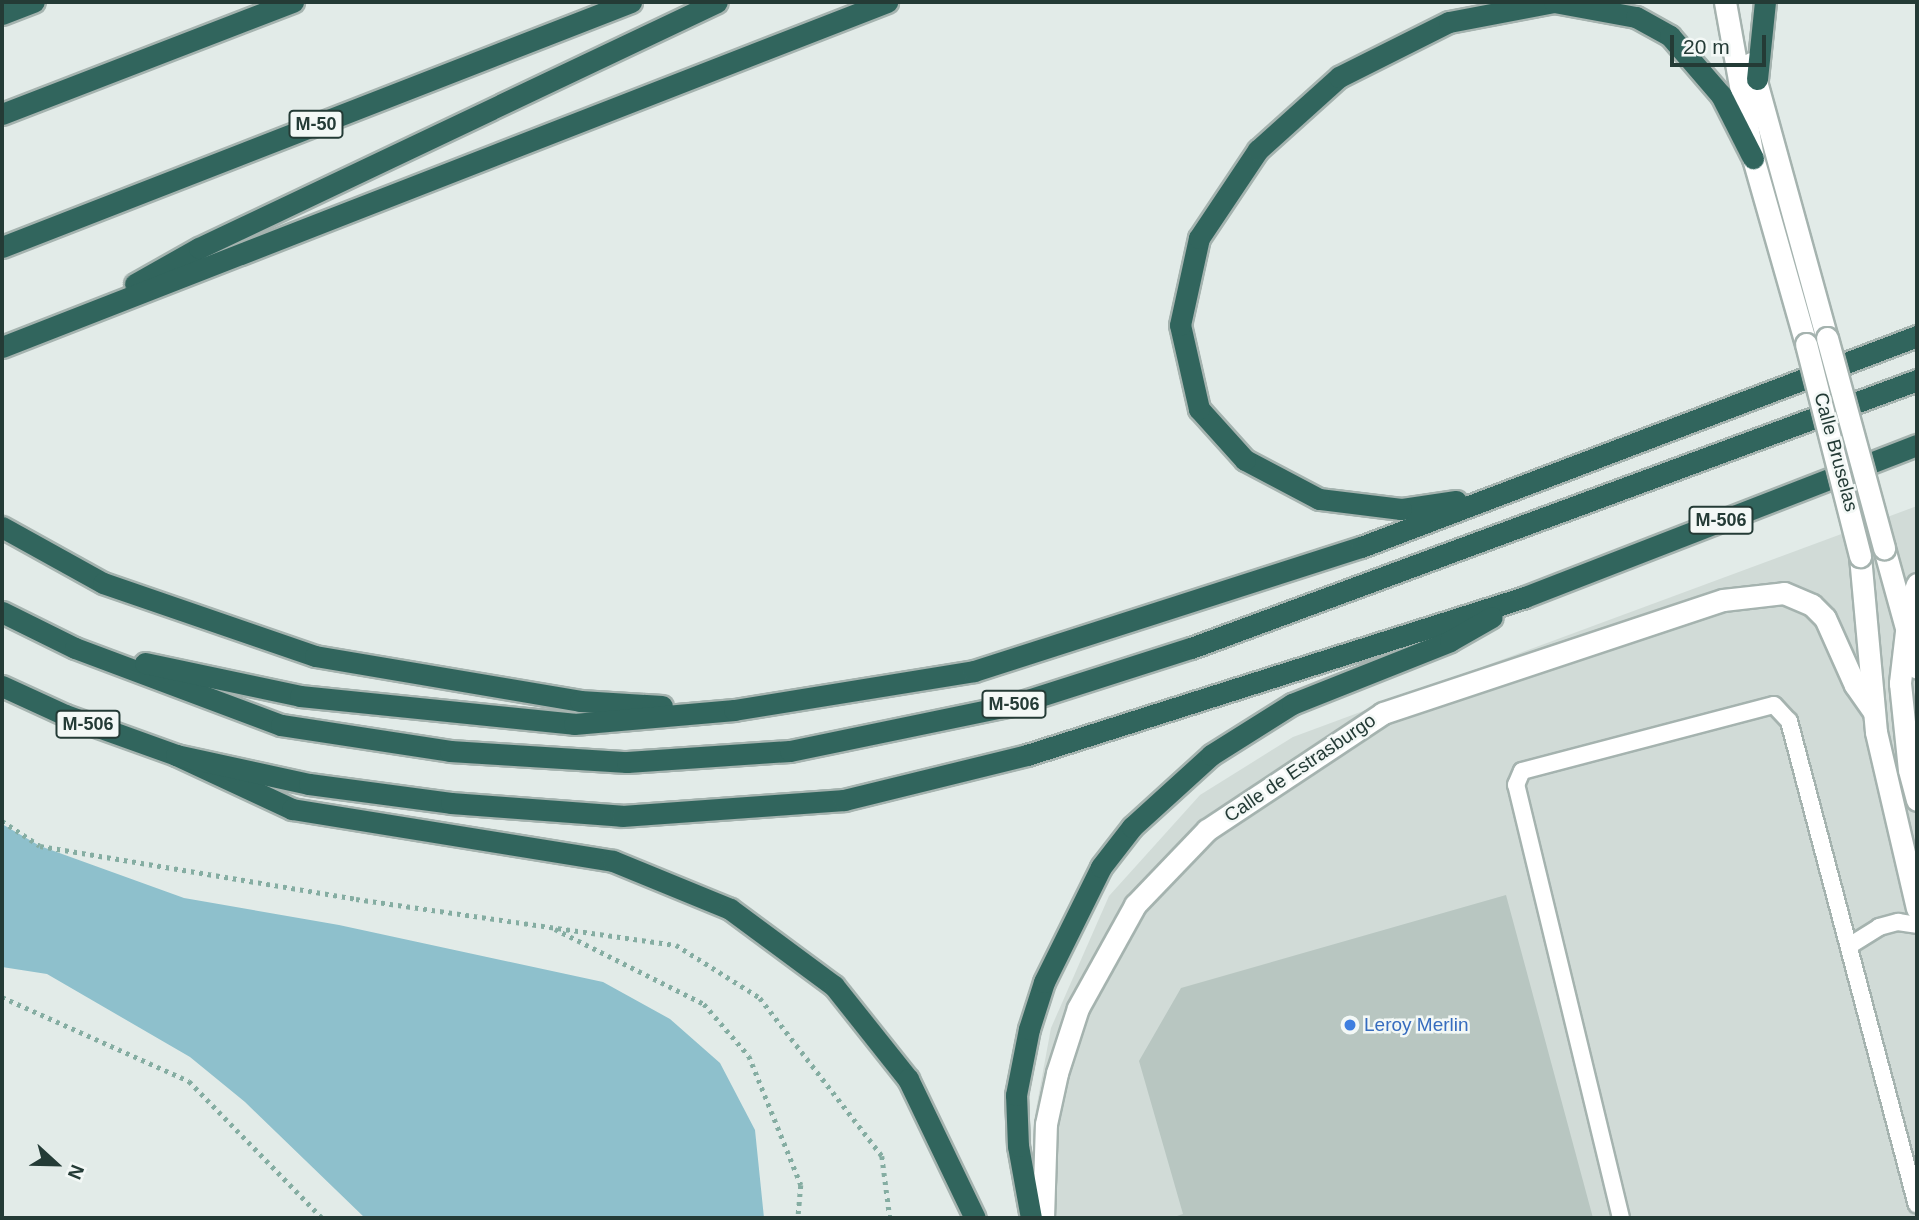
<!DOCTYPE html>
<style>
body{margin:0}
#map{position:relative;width:1919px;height:1220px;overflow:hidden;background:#e2ebe8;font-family:Helvetica,sans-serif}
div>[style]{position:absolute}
.built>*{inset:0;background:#d1dbd7}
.water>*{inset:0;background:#8ec0cc}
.building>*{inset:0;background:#b8c6c1}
.path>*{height:4.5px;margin-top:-2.25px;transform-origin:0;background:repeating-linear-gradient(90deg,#85ada2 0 3.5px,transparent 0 8.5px)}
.roads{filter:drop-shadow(2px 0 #a5b3af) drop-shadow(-2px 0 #a5b3af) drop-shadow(0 2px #a5b3af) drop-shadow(0 -2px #a5b3af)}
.service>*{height:16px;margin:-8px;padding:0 8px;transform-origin:8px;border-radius:8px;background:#fff}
.minor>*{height:21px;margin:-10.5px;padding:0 10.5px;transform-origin:10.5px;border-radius:10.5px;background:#fff}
.motorway>*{height:21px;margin:-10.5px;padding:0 10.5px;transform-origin:10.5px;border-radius:10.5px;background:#31655d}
.bridges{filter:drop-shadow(2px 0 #a5b3af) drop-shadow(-2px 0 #a5b3af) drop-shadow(0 2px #a5b3af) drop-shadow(0 -2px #a5b3af)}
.minor-bridge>*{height:21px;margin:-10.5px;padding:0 10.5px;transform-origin:10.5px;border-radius:10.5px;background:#fff}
.dots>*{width:19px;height:19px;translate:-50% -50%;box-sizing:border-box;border:4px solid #f3f8f6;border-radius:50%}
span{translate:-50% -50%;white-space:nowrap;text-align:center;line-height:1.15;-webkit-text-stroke:5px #f3f8f6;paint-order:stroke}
.shield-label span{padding:2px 5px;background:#f3f8f6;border:2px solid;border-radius:5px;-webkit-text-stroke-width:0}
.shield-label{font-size:18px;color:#243b36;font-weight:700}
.street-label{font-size:19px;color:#243b36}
.shop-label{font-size:19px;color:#366cbe}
.left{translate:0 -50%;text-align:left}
.frame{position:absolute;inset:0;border:4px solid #243b36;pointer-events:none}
.north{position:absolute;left:21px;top:1129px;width:70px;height:70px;-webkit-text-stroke:5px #f3f8f6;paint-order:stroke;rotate:112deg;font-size:19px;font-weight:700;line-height:28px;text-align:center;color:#243b36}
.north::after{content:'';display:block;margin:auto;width:24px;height:32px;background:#243b36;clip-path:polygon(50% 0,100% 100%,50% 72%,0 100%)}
.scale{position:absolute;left:1670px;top:35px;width:96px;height:32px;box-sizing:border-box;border:4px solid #243b36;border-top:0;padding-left:9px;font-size:21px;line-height:24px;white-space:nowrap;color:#243b36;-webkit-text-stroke:5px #f3f8f6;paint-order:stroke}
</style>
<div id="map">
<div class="built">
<div style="clip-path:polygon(1917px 506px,1917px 1218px,1050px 1218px,1035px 1115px,1051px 1028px,1109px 896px,1200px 795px,1293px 737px)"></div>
</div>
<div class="water">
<div style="clip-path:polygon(2px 824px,40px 846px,184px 898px,339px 925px,603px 982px,670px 1019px,720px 1063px,755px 1130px,764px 1218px,365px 1218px,245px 1102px,190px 1057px,47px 974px,2px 967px)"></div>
</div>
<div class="building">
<div style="clip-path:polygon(1506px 895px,1593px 1218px,1171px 1218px,1183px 1214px,1139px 1061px,1181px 988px)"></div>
</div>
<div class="path">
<div style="left:2px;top:821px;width:45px;rotate:33.3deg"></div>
<div style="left:40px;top:846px;width:320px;rotate:9.5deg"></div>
<div style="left:356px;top:899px;width:323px;rotate:8.2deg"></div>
<div style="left:676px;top:945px;width:99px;rotate:32.2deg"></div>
<div style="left:760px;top:998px;width:200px;rotate:52.3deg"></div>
<div style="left:882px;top:1156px;width:63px;rotate:82.6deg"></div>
<div style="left:555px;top:929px;width:167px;rotate:26.7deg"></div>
<div style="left:704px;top:1004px;width:69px;rotate:49.1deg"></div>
<div style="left:749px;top:1056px;width:139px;rotate:68deg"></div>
<div style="left:801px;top:1185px;width:33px;rotate:95deg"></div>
<div style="left:2px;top:997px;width:205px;rotate:24.2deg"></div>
<div style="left:189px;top:1081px;width:191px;rotate:45.8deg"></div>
</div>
<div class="roads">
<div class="service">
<div style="left:1849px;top:946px;width:36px;rotate:-32deg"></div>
<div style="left:1879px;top:927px;width:20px;rotate:-15deg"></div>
<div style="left:1898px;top:922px;width:19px;rotate:9deg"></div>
<div style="left:1621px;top:1218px;width:446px;rotate:-103.6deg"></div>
<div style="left:1516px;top:785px;width:15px;rotate:-67deg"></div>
<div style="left:1522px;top:771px;width:260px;rotate:-14.7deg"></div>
<div style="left:1774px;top:705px;width:22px;rotate:47deg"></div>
<div style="left:1789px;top:721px;width:500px;rotate:75.2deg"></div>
</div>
<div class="minor">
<div style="left:1725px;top:2px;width:158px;rotate:79.8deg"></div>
<div style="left:1753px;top:158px;width:193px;rotate:74.1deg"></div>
<div style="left:1751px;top:63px;width:285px;rotate:74.6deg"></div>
<div style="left:1884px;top:548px;width:124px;rotate:74.6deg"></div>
<div style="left:1860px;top:556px;width:177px;rotate:84.8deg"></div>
<div style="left:1876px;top:732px;width:181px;rotate:76.9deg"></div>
<div style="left:1917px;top:584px;width:23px;rotate:110deg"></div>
<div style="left:1909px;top:606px;width:78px;rotate:96.7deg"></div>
<div style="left:1900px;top:683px;width:87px;rotate:84.1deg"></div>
<div style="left:1909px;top:770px;width:31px;rotate:75deg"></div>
<div style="left:1043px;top:1218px;width:94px;rotate:-88.2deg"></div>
<div style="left:1046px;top:1124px;width:52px;rotate:-77.8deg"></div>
<div style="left:1057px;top:1073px;width:68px;rotate:-72.1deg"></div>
<div style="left:1078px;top:1008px;width:118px;rotate:-61deg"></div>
<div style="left:1135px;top:905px;width:104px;rotate:-46.2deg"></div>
<div style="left:1207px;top:830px;width:211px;rotate:-33.6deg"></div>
<div style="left:1383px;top:713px;width:358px;rotate:-18.4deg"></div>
<div style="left:1723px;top:600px;width:61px;rotate:-6.5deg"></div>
<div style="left:1784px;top:593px;width:30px;rotate:23deg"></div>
<div style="left:1812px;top:605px;width:18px;rotate:45deg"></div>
<div style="left:1825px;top:618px;width:73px;rotate:65.9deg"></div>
<div style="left:1855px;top:685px;width:33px;rotate:55deg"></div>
</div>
<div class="motorway">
<div style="left:2px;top:14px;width:34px;rotate:-21deg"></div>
<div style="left:1757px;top:79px;width:77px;rotate:-84.1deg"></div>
<div style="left:2px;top:114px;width:312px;rotate:-21.1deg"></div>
<div style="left:2px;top:247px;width:675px;rotate:-21.28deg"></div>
<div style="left:135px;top:284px;width:73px;rotate:-29.4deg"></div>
<div style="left:199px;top:248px;width:573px;rotate:-25.4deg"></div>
<div style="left:2px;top:347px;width:950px;rotate:-21.3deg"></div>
<div style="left:1456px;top:501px;width:56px;rotate:171.7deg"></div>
<div style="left:1401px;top:509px;width:83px;rotate:-173deg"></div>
<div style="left:1319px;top:499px;width:84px;rotate:-152.2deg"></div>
<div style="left:1245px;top:460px;width:69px;rotate:-132deg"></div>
<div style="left:1199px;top:409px;width:86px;rotate:-102.7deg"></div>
<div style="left:1180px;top:325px;width:89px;rotate:-77.7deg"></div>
<div style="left:1199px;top:238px;width:106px;rotate:-56.2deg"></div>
<div style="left:1258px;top:150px;width:109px;rotate:-42deg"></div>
<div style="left:1339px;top:77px;width:123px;rotate:-26.6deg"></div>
<div style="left:1449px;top:22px;width:107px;rotate:-10.8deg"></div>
<div style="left:1554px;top:2px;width:83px;rotate:10.4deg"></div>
<div style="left:1636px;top:17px;width:39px;rotate:29deg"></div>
<div style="left:1670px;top:36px;width:78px;rotate:49.2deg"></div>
<div style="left:1721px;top:95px;width:71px;rotate:63.1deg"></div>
<div style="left:2px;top:527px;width:115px;rotate:29deg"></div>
<div style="left:103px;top:583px;width:224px;rotate:19deg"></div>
<div style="left:315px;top:656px;width:269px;rotate:9.6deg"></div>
<div style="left:580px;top:701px;width:82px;rotate:3.5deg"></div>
<div style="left:2px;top:612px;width:81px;rotate:26.3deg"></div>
<div style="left:75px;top:648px;width:220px;rotate:20.5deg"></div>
<div style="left:281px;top:725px;width:171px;rotate:8.7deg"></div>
<div style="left:450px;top:751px;width:177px;rotate:3.6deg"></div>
<div style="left:627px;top:762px;width:163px;rotate:-3.9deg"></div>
<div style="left:790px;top:751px;width:227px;rotate:-11.7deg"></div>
<div style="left:1012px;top:705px;width:188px;rotate:-17.7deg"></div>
<div style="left:1191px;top:648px;width:774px;rotate:-20.26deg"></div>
<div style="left:145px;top:663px;width:158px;rotate:12deg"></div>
<div style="left:300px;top:696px;width:275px;rotate:5.8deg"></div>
<div style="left:574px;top:724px;width:161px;rotate:-5deg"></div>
<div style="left:734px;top:710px;width:243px;rotate:-9.2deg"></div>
<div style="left:974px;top:671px;width:406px;rotate:-17.8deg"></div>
<div style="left:1361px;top:547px;width:595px;rotate:-20.78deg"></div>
<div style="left:2px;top:686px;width:69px;rotate:24.7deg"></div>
<div style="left:65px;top:715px;width:118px;rotate:19.8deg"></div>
<div style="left:176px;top:755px;width:128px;rotate:25deg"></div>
<div style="left:292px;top:809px;width:325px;rotate:9.2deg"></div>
<div style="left:613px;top:861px;width:126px;rotate:22.3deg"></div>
<div style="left:730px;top:909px;width:129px;rotate:36.5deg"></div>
<div style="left:834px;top:986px;width:119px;rotate:51.5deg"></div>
<div style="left:908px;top:1079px;width:154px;rotate:64.3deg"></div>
<div style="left:176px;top:755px;width:136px;rotate:12.3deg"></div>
<div style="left:309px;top:784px;width:143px;rotate:7.6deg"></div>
<div style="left:451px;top:803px;width:171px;rotate:4.3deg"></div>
<div style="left:622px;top:816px;width:223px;rotate:-4.1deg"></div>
<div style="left:844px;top:800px;width:188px;rotate:-13.8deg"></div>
<div style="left:1027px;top:755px;width:522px;rotate:-17.6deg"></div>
<div style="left:1525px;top:597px;width:420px;rotate:-21.2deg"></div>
<div style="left:1031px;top:1218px;width:73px;rotate:-100.2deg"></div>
<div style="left:1018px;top:1146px;width:51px;rotate:-92.2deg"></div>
<div style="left:1016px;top:1095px;width:67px;rotate:-78.9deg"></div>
<div style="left:1029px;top:1029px;width:49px;rotate:-72.3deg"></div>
<div style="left:1044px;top:982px;width:128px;rotate:-63.6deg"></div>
<div style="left:1101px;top:867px;width:51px;rotate:-52.2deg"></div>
<div style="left:1132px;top:827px;width:107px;rotate:-42.3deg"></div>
<div style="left:1211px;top:755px;width:96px;rotate:-32.2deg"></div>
<div style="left:1292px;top:704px;width:170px;rotate:-21.7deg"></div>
<div style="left:1450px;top:641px;width:48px;rotate:-29.7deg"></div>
</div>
</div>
<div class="bridges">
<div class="minor-bridge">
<div style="left:1827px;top:338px;width:218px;rotate:74.8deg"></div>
<div style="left:1806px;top:344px;width:219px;rotate:75.7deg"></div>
</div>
</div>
<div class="dots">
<div style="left:1350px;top:1025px;background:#3f7fe0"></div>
</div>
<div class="shield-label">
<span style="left:316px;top:124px">M-50</span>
<span style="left:1721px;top:520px">M-506</span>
<span style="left:1014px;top:704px">M-506</span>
<span style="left:88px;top:724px">M-506</span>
</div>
<div class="street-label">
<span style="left:1836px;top:452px;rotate:75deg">Calle Bruselas</span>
<span style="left:1300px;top:768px;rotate:-34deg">Calle de Estrasburgo</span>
</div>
<div class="shop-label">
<span class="left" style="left:1364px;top:1025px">Leroy Merlin</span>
</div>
<div class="frame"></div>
<div class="north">N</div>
<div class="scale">20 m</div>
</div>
